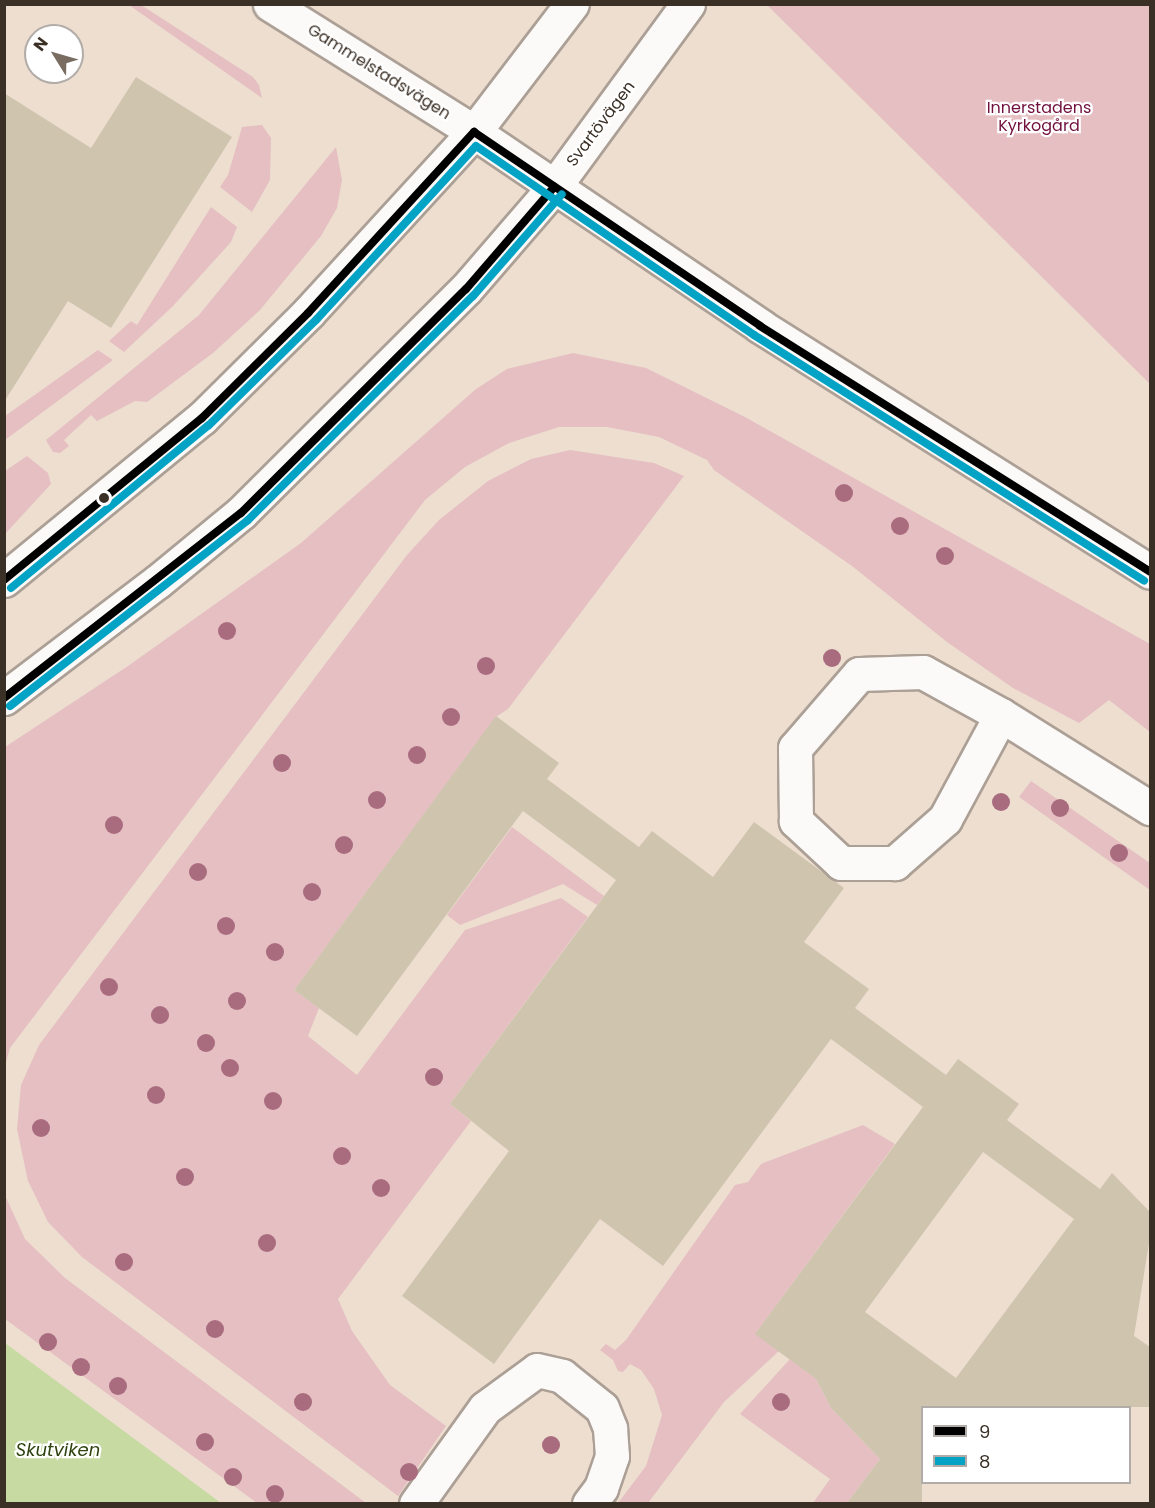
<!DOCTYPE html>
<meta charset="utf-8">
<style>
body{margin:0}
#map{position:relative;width:1155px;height:1508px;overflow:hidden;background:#edded0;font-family:Poppins,sans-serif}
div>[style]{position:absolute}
.green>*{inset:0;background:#e5bfc2}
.water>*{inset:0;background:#c6daa2}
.building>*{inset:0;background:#cfc5af}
.roads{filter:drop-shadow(2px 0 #aca096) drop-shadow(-2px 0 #aca096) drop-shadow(0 2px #aca096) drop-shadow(0 -2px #aca096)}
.minor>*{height:33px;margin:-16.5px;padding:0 16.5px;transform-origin:16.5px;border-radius:16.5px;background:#fcfaf8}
.major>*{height:33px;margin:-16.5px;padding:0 16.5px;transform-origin:16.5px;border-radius:16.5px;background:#fcfaf8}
.bus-1>*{height:8px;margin:-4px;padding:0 4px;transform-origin:4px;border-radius:4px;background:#000}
.bus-2>*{height:8px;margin:-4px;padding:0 4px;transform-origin:4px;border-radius:4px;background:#03a3c6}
.trees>*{width:18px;height:18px;margin:-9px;border-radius:50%;background:#a96c7f}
.dots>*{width:16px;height:16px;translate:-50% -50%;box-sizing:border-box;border:3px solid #fff;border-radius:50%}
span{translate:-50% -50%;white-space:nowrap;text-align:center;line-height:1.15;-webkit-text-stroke:4.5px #fff;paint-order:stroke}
.street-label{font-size:16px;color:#3b3026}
.park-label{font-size:16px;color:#710f3d}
.water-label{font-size:18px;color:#2e430f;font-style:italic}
.frame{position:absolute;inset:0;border:6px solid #3b3026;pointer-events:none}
.legend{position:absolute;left:921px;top:1406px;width:210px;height:78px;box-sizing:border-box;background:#fff;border:2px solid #b1aca8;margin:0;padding:8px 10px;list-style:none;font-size:18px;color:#3b3026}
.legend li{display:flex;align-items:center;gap:12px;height:30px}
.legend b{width:30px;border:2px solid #b1aca8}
.north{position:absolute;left:24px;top:24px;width:60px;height:60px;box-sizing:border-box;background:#fff;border:2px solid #b1aca8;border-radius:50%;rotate:307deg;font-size:16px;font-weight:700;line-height:24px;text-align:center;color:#3b3026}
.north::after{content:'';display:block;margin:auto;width:21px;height:27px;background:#796d62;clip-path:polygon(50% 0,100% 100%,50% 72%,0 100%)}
</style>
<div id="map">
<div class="green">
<div style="clip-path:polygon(129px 5px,141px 5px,253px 77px,259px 85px,262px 98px)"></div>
<div style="clip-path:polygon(767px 5px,1150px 5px,1150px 384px)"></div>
<div style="clip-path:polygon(262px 125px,271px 138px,270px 180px,252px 212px,220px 187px,228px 175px,242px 127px)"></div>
<div style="clip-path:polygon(336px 147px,342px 180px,337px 208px,321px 236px,260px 310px,213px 353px,147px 402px,135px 401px,97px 421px,91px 415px,64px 440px,69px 446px,60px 453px,53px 452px,46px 440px,199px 315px)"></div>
<div style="clip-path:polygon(211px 207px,237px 227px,231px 242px,173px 306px,124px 352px,109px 341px,131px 321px,137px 325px)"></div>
<div style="clip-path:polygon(98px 350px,113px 360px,5px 440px,5px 416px)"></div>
<div style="clip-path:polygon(573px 353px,646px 368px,745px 417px,1150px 644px,1150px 732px,1109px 700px,1079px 723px,1013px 688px,947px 642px,852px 566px,714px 470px,707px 460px,659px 437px,607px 427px,559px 427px,509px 443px,465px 467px,425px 500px,10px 1048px,5px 1066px,5px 747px,128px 666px,301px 543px,476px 389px,507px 369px)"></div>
<div style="clip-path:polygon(570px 450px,654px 463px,684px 476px,508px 709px,496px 717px,294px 990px,319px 1008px,308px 1036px,357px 1075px,465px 930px,561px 898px,588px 917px,450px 1104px,471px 1121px,338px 1299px,352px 1331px,390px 1385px,446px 1426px,398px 1496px,82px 1257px,48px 1222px,28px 1181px,17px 1129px,21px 1085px,39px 1045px,407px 555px,439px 520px,488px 481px,531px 459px)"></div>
<div style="clip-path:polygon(27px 456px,48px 473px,51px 484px,5px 534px,5px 471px)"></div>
<div style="clip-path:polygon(1031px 781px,1150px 863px,1150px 890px,1019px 797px)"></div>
<div style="clip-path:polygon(512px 827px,604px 896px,597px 905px,563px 884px,460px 925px,447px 915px)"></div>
<div style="clip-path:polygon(863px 1125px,895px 1144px,756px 1333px,779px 1351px,724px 1402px,648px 1503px,618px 1503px,646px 1466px,662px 1415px,654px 1389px,641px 1370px,630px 1364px,623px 1372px,618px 1371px,613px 1360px,600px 1350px,606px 1344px,615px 1350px,626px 1340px,735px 1185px,748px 1182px,761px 1164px)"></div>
<div style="clip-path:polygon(4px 1193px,25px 1239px,65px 1278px,366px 1503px,257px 1503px,5px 1319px)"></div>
<div style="clip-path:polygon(790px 1359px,816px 1379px,831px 1408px,880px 1459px,847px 1503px,813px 1503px,830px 1479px,740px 1414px)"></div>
</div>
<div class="water">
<div style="clip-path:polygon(5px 1343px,171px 1466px,221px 1503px,5px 1503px)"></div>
</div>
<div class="building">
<div style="clip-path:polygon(136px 77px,232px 137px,111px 328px,68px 301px,4px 402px,4px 93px,91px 148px)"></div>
<div style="clip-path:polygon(evenodd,496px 716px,559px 763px,547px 779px,639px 847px,652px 831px,713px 877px,754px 822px,844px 888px,804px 942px,869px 989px,855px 1008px,946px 1075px,958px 1059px,1019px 1104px,1007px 1120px,1100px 1189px,1112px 1173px,1150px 1212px,1150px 1237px,1134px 1336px,1150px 1347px,1150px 1407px,922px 1407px,922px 1503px,847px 1503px,880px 1459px,831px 1408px,816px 1379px,755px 1334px,923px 1107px,831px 1039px,663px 1266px,600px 1219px,494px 1364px,402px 1296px,509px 1151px,450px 1104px,616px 880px,523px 811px,357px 1036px,294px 990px,496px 716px,983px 1152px,1074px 1219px,956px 1378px,865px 1312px,983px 1152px)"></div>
</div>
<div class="roads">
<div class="minor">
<div style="left:270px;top:4px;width:241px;rotate:32.1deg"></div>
<div style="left:474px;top:132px;width:346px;rotate:34.1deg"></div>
<div style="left:760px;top:326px;width:461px;rotate:32.2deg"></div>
<div style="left:1001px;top:715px;width:118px;rotate:118.3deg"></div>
<div style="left:945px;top:819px;width:67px;rotate:138.7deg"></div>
<div style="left:895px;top:863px;width:54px;rotate:180deg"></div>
<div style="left:841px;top:863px;width:62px;rotate:-137deg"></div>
<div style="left:796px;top:821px;width:73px;rotate:-90.8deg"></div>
<div style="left:795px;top:748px;width:98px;rotate:-49.1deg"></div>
<div style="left:859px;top:674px;width:64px;rotate:-1.8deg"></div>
<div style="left:923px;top:672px;width:89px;rotate:28.9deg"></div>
<div style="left:1001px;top:715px;width:176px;rotate:32deg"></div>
<div style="left:416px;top:1504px;width:118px;rotate:-54.3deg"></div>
<div style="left:485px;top:1408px;width:64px;rotate:-36.2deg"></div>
<div style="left:537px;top:1370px;width:26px;rotate:13deg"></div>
<div style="left:562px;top:1376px;width:51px;rotate:38.7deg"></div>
<div style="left:602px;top:1408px;width:22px;rotate:68deg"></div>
<div style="left:610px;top:1428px;width:28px;rotate:86deg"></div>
<div style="left:612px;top:1456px;width:34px;rotate:109deg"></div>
<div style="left:601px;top:1488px;width:20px;rotate:127deg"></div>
</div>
<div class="major">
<div style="left:4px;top:580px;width:256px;rotate:-39.3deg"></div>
<div style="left:202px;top:418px;width:149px;rotate:-44.7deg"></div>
<div style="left:308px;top:313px;width:246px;rotate:-47.5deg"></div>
<div style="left:474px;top:132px;width:161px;rotate:-52.6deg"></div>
<div style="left:4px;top:698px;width:192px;rotate:-37.2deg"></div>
<div style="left:157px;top:582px;width:109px;rotate:-39.4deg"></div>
<div style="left:241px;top:513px;width:317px;rotate:-44.9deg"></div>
<div style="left:466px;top:289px;width:135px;rotate:-49.2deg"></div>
<div style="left:554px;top:187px;width:227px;rotate:-53.8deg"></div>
</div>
</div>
<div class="bus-1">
<div style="left:4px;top:580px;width:256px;rotate:-39.3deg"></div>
<div style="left:202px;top:418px;width:149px;rotate:-44.7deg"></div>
<div style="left:308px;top:313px;width:246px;rotate:-47.5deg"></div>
<div style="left:474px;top:132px;width:346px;rotate:34.1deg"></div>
<div style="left:760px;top:326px;width:461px;rotate:32.2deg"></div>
<div style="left:4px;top:698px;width:301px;rotate:-38deg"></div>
<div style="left:241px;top:513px;width:317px;rotate:-44.9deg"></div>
<div style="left:466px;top:289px;width:135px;rotate:-49.2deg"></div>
</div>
<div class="bus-2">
<div style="left:11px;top:588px;width:256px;rotate:-39.5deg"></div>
<div style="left:209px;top:425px;width:150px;rotate:-44.5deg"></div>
<div style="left:316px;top:320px;width:236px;rotate:-47.4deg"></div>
<div style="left:476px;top:146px;width:336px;rotate:34.2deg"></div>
<div style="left:754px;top:335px;width:461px;rotate:32.2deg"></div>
<div style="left:10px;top:706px;width:302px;rotate:-38deg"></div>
<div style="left:248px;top:520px;width:317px;rotate:-44.9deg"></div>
<div style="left:473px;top:296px;width:135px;rotate:-48.9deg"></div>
</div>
<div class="trees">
<div style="left:844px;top:493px"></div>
<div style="left:900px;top:526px"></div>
<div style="left:945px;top:556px"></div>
<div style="left:227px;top:631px"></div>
<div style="left:832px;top:658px"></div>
<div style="left:486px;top:666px"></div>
<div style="left:451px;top:717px"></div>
<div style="left:417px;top:755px"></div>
<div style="left:282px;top:763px"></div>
<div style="left:377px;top:800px"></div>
<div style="left:1001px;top:802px"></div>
<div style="left:1060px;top:808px"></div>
<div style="left:114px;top:825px"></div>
<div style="left:344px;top:845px"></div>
<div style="left:1119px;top:853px"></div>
<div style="left:198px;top:872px"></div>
<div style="left:312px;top:892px"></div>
<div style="left:226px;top:926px"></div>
<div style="left:275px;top:952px"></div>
<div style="left:109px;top:987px"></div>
<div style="left:237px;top:1001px"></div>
<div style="left:160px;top:1015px"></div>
<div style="left:206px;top:1043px"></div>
<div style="left:230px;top:1068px"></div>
<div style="left:434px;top:1077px"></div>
<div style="left:156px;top:1095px"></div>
<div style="left:273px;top:1101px"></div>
<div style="left:41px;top:1128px"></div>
<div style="left:342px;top:1156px"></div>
<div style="left:185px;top:1177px"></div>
<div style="left:381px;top:1188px"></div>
<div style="left:267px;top:1243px"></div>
<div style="left:124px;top:1262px"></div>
<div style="left:215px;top:1329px"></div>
<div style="left:48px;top:1342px"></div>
<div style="left:81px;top:1367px"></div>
<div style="left:118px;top:1386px"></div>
<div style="left:303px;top:1402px"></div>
<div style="left:781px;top:1402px"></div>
<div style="left:205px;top:1442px"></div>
<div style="left:551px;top:1445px"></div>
<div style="left:409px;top:1472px"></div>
<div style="left:233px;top:1477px"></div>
<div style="left:275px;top:1494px"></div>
</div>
<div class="dots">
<div style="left:104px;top:498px;background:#3b3026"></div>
</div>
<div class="street-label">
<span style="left:379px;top:72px;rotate:32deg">Gammelstadsvägen</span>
<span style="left:601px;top:124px;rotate:-53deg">Svartövägen</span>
</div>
<div class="park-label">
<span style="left:1039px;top:117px">Innerstadens<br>Kyrkogård</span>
</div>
<div class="water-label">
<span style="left:58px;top:1450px">Skutviken</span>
</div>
<div class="frame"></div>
<ul class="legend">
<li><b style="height:8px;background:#000"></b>9</li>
<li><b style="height:8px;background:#03a3c6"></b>8</li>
</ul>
<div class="north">N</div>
</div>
